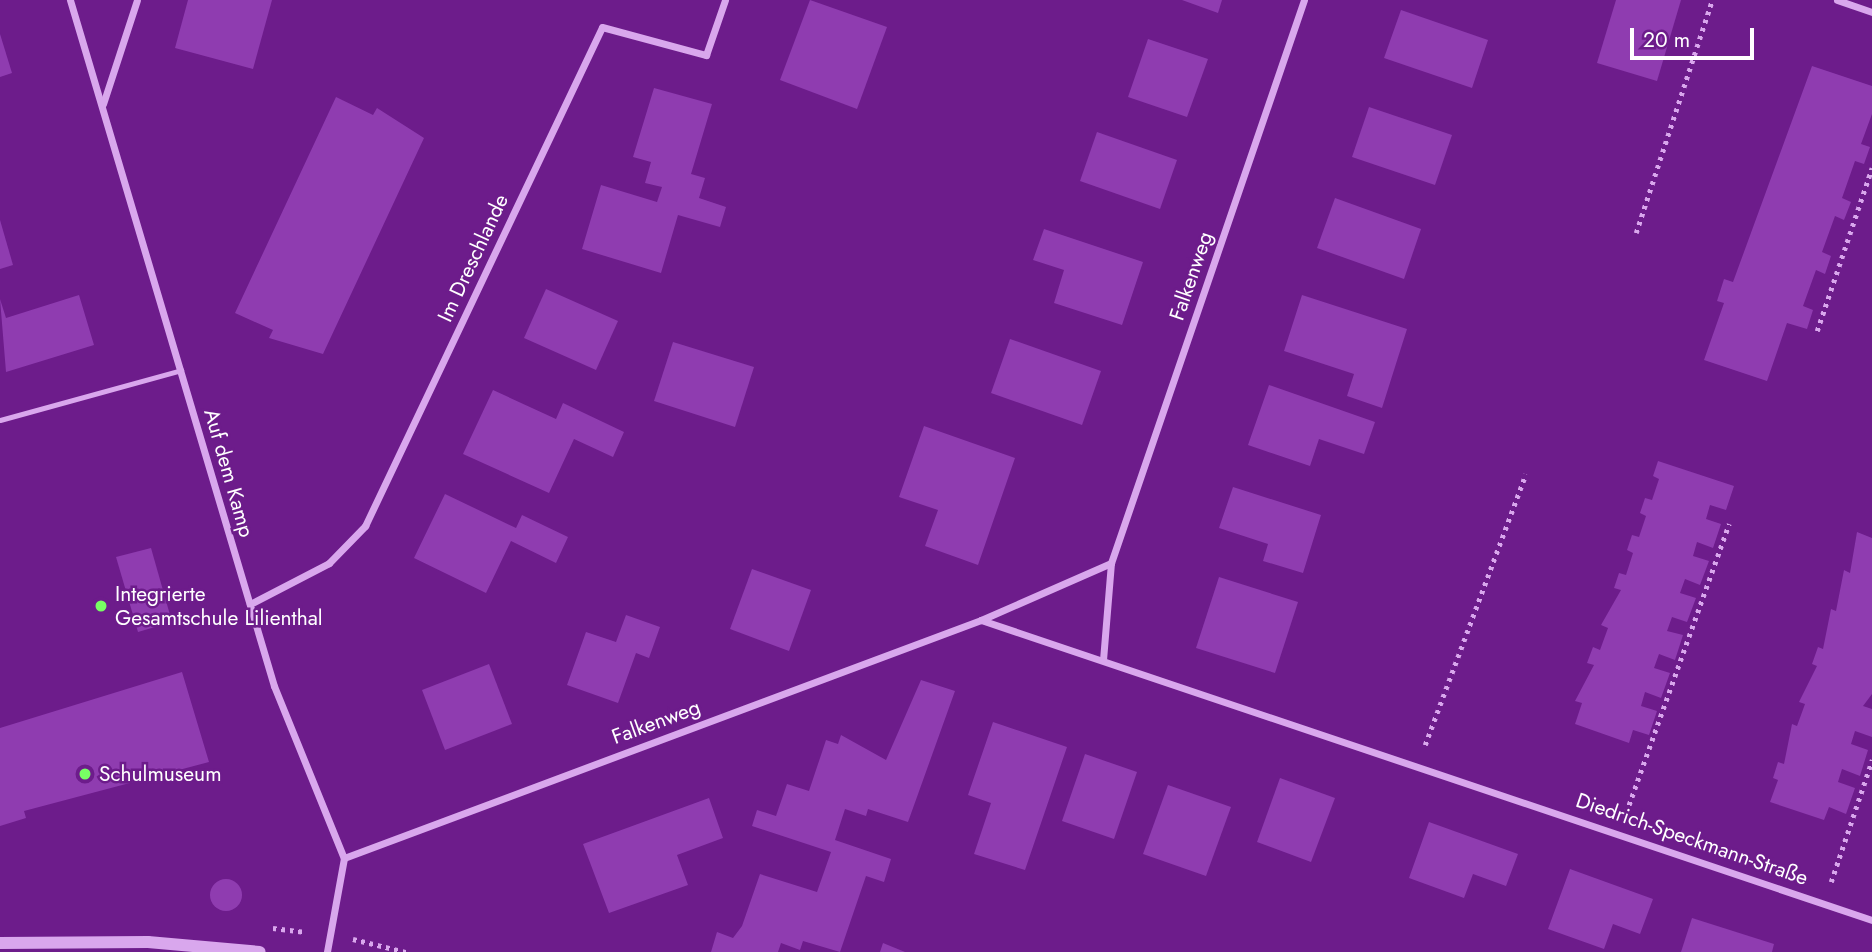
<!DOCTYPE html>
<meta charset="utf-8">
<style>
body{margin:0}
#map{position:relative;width:1872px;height:952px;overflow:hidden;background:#6d1c8b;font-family:Jost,sans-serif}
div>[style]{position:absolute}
.building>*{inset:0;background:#8f3cb0}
.round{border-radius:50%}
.path>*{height:4.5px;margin-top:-2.25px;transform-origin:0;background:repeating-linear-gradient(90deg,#d9a7ed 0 3.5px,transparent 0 8.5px)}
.service>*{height:5px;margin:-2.5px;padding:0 2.5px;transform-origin:2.5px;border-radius:2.5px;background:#d9a7ed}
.minor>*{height:7px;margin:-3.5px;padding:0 3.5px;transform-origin:3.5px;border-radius:3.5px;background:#d9a7ed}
.tertiary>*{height:12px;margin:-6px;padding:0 6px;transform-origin:6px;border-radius:6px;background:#d9a7ed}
.dots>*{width:19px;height:19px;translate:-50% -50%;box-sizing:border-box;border:4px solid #6d1c8b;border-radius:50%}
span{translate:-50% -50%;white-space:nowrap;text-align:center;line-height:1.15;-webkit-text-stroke:5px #6d1c8b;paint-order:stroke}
.street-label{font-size:21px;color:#fff}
.poi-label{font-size:21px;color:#fff}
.left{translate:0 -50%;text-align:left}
.scale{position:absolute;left:1630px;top:28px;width:124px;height:32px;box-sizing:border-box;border:4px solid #fff;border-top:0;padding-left:9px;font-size:21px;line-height:24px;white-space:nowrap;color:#fff;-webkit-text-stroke:5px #6d1c8b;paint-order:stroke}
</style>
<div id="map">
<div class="building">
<div style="clip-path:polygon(188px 0,272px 0,253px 69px,175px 48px)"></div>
<div style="clip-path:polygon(810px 0,887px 27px,857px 109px,780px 80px)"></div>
<div style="clip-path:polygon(1182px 0,1222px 0,1218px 13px)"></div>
<div style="clip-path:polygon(1616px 0,1681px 0,1657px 81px,1597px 63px)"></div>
<div style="clip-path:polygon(1401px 10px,1488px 40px,1472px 88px,1384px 58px)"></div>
<div style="clip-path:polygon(0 34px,12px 73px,0 77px)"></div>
<div style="clip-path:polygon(1148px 39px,1208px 59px,1187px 117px,1128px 97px)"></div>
<div style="clip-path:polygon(1812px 66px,1872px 86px,1872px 114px,1861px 144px,1870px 147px,1864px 164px,1855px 161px,1842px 198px,1851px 202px,1844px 220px,1835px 216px,1822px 252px,1831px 256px,1825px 274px,1816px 270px,1803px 306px,1813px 310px,1807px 329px,1787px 323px,1767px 381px,1704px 360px,1724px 303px,1717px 301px,1724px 279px,1733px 282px)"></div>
<div style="clip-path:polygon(654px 88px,712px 104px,691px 174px,705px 178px,699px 198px,726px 207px,720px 227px,678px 215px,661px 273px,582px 249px,601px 185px,657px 202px,662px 187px,645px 183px,651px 162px,633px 157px)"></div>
<div style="clip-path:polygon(336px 97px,373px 115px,377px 108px,424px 138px,323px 354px,269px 338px,273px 330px,235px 313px)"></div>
<div style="clip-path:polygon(1369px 107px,1452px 135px,1435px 185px,1352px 157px)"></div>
<div style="clip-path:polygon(1097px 132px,1177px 160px,1160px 209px,1080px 181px)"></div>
<div style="clip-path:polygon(1335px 198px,1421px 229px,1404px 279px,1317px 248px)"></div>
<div style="clip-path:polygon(0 220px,13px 265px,0 269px)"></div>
<div style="clip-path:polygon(1044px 229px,1143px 262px,1122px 325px,1054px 303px,1064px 270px,1033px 260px)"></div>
<div style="clip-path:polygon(546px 289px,618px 321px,596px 370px,524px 338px)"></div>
<div style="clip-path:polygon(79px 295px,94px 345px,6px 372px,0 299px,6px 318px)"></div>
<div style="clip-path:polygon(1302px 295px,1407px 329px,1382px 408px,1347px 396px,1354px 374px,1284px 351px)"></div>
<div style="clip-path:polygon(1010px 339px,1101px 371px,1082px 425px,991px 393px)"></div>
<div style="clip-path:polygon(673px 342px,754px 367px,735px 427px,654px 401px)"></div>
<div style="clip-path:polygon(1269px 385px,1375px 422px,1364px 454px,1319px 439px,1310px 466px,1248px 445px)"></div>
<div style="clip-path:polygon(493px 390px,556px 419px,563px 403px,624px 432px,613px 457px,574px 439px,549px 493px,463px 454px)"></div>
<div style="clip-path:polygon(924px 426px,1015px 458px,978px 565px,925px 546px,938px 510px,899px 497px)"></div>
<div style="clip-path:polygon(1658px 461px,1734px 486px,1726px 510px,1710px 505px,1706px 519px,1721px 524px,1713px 548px,1697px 542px,1693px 556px,1709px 561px,1700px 585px,1685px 579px,1680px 593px,1696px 598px,1687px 622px,1672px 617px,1667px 631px,1683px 635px,1675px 660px,1659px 654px,1654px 668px,1670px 673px,1661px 698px,1645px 692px,1641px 706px,1657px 711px,1649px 735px,1633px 730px,1629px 743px,1575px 724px,1582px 703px,1575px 701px,1594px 665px,1587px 663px,1593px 647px,1600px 650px,1608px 628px,1601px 625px,1621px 590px,1614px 588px,1619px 573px,1626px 575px,1633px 553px,1627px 550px,1632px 535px,1639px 537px,1646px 516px,1640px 513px,1645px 498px,1652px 500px,1659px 479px,1653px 476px)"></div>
<div style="clip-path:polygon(1233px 487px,1321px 515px,1303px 573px,1263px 561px,1268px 544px,1219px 528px)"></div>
<div style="clip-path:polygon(445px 494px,516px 528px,522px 515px,568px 537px,556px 563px,511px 541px,486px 593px,414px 558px)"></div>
<div style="clip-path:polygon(1857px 532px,1872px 538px,1872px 694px,1863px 706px,1872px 709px,1872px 737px,1855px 731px,1851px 744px,1868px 750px,1860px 776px,1842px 769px,1838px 782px,1855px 788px,1846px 814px,1829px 807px,1824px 820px,1770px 802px,1778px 780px,1773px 778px,1778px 762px,1784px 764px,1792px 724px,1797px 726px,1805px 704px,1799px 702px,1817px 666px,1812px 664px,1818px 647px,1823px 649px,1831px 609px,1836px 611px,1844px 570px,1850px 573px)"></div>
<div style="clip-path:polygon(151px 548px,172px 622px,138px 632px,116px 557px)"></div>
<div style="clip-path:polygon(752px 569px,811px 590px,789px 651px,730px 629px)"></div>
<div style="clip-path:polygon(1219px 577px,1298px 602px,1275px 673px,1196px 648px)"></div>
<div style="clip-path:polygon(626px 615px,660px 627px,649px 658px,636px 653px,618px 703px,567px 685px,586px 632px,616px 642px)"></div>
<div style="clip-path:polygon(489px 664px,512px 724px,445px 750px,422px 690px)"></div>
<div style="clip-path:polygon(182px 672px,209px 762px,24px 811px,26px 818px,0 826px,0 728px)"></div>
<div style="clip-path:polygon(921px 680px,955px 691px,908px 822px,868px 809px,866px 816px,845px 809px,835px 840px,891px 859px,884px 882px,866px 876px,840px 952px,803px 941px,800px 950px,781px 943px,778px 952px,711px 952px,717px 932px,733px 938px,742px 926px,760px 874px,817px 892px,831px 852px,752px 826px,757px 810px,776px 816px,787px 784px,809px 791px,826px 740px,838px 744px,841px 735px,886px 760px)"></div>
<div style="clip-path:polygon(993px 722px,1067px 747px,1025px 870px,974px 854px,991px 803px,968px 795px)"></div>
<div style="clip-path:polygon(1085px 754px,1137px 772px,1114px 839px,1062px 821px)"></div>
<div style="clip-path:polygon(1280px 778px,1335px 798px,1311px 862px,1257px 842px)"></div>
<div style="clip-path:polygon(1168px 785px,1231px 807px,1206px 876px,1143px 854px)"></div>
<div style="clip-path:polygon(709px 798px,723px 838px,677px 855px,688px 885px,609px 913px,583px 844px)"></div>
<div style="clip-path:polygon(1429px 822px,1518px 854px,1506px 886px,1473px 874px,1464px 898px,1409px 878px)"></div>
<div style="clip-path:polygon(1570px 869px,1653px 899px,1640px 934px,1613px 924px,1604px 949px,1548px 929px)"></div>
<div class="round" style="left:210px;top:879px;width:32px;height:32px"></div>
<div style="clip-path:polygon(1692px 918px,1774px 944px,1772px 952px,1681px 952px)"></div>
<div style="clip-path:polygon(883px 943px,905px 952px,880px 952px)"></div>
</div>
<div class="path">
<div style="left:1636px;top:233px;width:245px;rotate:-71.9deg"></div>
<div style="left:1817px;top:331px;width:172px;rotate:-71.4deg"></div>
<div style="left:1425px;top:745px;width:289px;rotate:-69.6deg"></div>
<div style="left:1626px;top:813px;width:307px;rotate:-70.4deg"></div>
<div style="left:1831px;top:882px;width:129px;rotate:-71.4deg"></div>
<div style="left:273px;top:928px;width:33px;rotate:7deg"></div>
<div style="left:353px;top:939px;width:55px;rotate:13.8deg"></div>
</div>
<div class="service">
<div style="left:0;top:420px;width:188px;rotate:-15.4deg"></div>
</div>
<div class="minor">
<div style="left:70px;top:0;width:716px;rotate:73.44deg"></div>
<div style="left:274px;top:686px;width:186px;rotate:67.9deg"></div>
<div style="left:344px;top:858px;width:96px;rotate:100.3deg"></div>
<div style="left:1837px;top:0;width:37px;rotate:19deg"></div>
<div style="left:103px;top:104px;width:109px;rotate:-71.9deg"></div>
<div style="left:250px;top:604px;width:89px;rotate:-27.4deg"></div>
<div style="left:329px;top:563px;width:52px;rotate:-45.8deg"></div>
<div style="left:365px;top:526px;width:552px;rotate:-64.59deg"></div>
<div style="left:602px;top:27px;width:108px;rotate:15.1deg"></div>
<div style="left:706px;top:55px;width:58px;rotate:-70.9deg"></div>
<div style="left:981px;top:620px;width:940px;rotate:18.61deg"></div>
<div style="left:1103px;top:660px;width:97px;rotate:-85.3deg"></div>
<div style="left:344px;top:858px;width:680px;rotate:-20.49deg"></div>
<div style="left:981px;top:620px;width:142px;rotate:-23.7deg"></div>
<div style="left:1111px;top:563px;width:595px;rotate:-71.08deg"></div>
</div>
<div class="tertiary">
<div style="left:0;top:943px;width:148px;rotate:-0.4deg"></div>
<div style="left:148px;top:942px;width:112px;rotate:5.1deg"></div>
</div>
<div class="dots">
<div style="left:101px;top:606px;background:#78fe64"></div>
<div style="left:85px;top:774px;background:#78fe64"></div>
</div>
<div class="street-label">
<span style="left:473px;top:258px;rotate:-65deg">Im Dreschlande</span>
<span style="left:1191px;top:276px;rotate:-71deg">Falkenweg</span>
<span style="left:229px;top:473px;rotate:74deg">Auf dem Kamp</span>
<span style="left:656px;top:722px;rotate:-20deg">Falkenweg</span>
<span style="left:1692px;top:839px;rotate:19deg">Diedrich-Speckmann-Straße</span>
</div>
<div class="poi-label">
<span class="left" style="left:115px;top:606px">Integrierte<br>Gesamtschule Lilienthal</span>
<span class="left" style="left:99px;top:774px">Schulmuseum</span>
</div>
<div class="scale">20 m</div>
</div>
